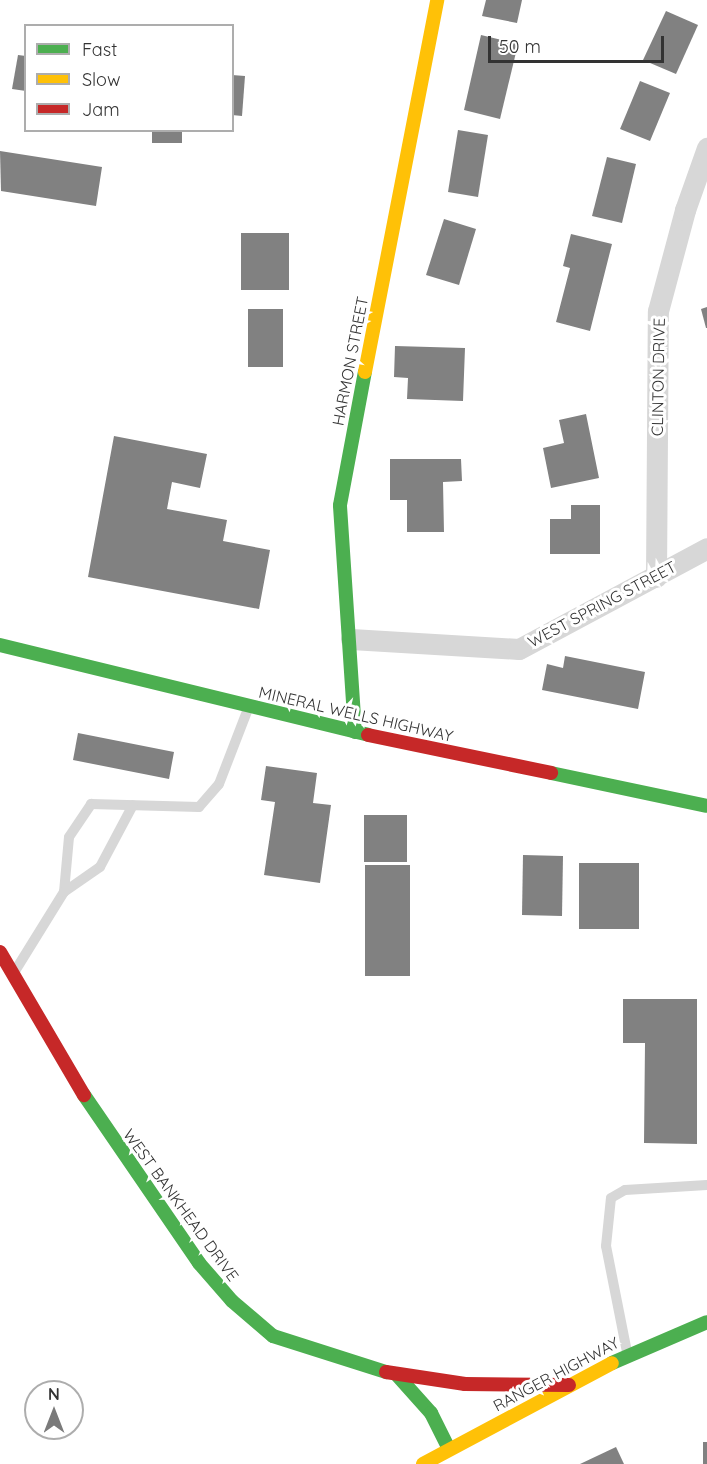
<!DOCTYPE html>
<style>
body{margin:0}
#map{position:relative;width:707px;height:1464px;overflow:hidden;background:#fff;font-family:Quicksand,sans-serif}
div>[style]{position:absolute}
.building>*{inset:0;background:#818181}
.lane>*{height:10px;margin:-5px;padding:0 5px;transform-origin:5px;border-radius:5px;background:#d7d7d7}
.street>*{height:21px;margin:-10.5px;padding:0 10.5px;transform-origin:10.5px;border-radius:10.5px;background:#d7d7d7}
.fast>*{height:14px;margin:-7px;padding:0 7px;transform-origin:7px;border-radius:7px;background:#4caf50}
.slow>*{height:14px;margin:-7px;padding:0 7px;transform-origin:7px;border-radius:7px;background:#ffc107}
.jam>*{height:14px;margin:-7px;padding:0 7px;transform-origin:7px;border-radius:7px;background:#c62828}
span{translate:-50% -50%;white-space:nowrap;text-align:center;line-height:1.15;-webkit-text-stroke:6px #fff;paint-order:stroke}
.street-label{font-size:16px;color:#333}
.legend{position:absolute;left:24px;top:24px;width:210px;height:108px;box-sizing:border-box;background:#fff;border:2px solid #adadad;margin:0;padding:8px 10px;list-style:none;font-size:18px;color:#333}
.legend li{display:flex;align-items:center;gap:12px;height:30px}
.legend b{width:30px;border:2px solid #adadad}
.north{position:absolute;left:24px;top:1380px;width:60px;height:60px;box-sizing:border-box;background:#fff;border:2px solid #adadad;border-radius:50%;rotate:0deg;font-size:16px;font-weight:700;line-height:24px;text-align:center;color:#333}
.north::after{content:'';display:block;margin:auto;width:21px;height:27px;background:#7a7a7a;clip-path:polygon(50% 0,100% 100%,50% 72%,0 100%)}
.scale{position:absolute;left:488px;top:36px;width:176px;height:27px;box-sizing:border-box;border:3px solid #333;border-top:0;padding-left:8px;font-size:18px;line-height:21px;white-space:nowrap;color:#333;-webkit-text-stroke:4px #fff;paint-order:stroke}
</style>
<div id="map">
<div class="building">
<div style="clip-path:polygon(486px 0,522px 0,517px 23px,482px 16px)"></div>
<div style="clip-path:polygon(666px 11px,698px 25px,676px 74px,643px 60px)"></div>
<div style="clip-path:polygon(481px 35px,518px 44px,500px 119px,464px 110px)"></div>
<div style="clip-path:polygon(18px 55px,26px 56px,26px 91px,12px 89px)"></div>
<div style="clip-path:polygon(232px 75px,245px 76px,242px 116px,232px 115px)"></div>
<div style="clip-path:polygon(640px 81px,670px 93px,650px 141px,620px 129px)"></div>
<div style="clip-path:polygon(152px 130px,182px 130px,182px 143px,152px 143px)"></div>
<div style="clip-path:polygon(458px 130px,488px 135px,478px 197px,448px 192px)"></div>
<div style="clip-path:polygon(0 151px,102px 167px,96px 206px,1px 191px)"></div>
<div style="clip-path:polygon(607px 157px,636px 164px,622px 223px,592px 216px)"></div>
<div style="clip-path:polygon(444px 219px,476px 229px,459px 285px,426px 275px)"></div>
<div style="clip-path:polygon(241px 233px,289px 233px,289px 290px,241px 290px)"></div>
<div style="clip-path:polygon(571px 234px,612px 244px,590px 331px,556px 322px,570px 268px,563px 266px)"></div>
<div style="clip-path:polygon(707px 307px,707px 328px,706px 328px,701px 309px)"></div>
<div style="clip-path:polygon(248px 309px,283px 309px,283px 367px,248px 367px)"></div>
<div style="clip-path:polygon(395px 346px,465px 348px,463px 401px,407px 399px,408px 378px,394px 377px)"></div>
<div style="clip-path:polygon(586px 414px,599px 478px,551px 488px,543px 448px,564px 443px,559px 420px)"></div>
<div style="clip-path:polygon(114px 436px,207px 454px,200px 488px,172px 482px,167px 509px,227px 520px,223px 541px,270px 550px,259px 609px,88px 577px)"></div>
<div style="clip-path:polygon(390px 459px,461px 459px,462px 481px,443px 482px,444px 532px,407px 532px,407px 500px,390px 500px)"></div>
<div style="clip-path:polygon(571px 505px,600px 505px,600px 554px,550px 554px,550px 519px,571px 519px)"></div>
<div style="clip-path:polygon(565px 656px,645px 672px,638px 709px,542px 690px,547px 664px,563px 668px)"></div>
<div style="clip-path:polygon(78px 733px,174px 752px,169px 779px,73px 760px)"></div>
<div style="clip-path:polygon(266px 766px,317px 773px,313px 803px,331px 805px,320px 883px,264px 875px,275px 802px,261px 800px)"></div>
<div style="clip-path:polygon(364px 815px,407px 815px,407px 862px,364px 862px)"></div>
<div style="clip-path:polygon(523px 855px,563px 856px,562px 916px,522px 915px)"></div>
<div style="clip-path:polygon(579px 863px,639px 863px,639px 929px,579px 929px)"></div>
<div style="clip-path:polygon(365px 865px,410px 865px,410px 976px,365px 976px)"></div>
<div style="clip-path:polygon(623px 999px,697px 999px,697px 1144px,644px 1143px,645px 1043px,623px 1043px)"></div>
<div style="clip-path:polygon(703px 1442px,707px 1442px,707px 1464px,703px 1464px)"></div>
<div style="clip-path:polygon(616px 1447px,624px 1464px,580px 1464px)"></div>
</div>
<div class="lane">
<div style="left:64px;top:892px;width:55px;rotate:-84.8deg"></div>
<div style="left:69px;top:837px;width:40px;rotate:-56deg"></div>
<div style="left:91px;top:804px;width:108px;rotate:1.6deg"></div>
<div style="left:199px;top:807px;width:30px;rotate:-49deg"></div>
<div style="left:219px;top:784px;width:80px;rotate:-68.9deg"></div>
<div style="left:15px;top:971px;width:93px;rotate:-58.2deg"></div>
<div style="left:64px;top:892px;width:44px;rotate:-34.8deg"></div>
<div style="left:100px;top:867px;width:70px;rotate:-62deg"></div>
<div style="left:627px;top:1352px;width:108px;rotate:-101.2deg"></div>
<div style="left:606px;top:1246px;width:48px;rotate:-84.1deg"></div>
<div style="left:611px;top:1198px;width:16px;rotate:-30deg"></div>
<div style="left:625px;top:1190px;width:82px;rotate:-3.5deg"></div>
</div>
<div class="street">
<div style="left:656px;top:577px;width:266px;rotate:-89.6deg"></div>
<div style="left:658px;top:311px;width:105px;rotate:-75deg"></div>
<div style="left:685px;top:210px;width:66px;rotate:-70.5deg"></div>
<div style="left:351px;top:639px;width:168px;rotate:3.4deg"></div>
<div style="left:519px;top:649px;width:213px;rotate:-28.2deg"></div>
</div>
<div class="fast">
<div style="left:0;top:645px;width:379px;rotate:13.7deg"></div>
<div style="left:355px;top:732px;width:227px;rotate:-93.8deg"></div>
<div style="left:340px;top:505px;width:135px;rotate:-79.4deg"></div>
<div style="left:551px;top:773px;width:159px;rotate:11.9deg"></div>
<div style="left:84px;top:1095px;width:204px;rotate:55.6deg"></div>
<div style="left:199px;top:1263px;width:50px;rotate:49deg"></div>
<div style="left:232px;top:1301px;width:54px;rotate:40.5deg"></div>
<div style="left:273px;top:1336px;width:119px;rotate:17.7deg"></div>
<div style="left:612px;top:1363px;width:103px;rotate:-23.3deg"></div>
<div style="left:397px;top:1375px;width:51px;rotate:48.2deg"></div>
<div style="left:431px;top:1413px;width:40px;rotate:63.4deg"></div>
</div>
<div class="slow">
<div style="left:365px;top:372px;width:379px;rotate:-79deg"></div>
<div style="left:423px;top:1464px;width:214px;rotate:-28.1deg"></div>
</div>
<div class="jam">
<div style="left:368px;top:735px;width:187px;rotate:11.7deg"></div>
<div style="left:0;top:952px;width:166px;rotate:59.6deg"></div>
<div style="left:386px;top:1372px;width:80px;rotate:8.6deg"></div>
<div style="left:465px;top:1384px;width:104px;rotate:0.6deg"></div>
</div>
<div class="street-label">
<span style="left:350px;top:361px;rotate:-79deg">HARMON STREET</span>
<span style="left:658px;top:377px;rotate:-89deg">CLINTON DRIVE</span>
<span style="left:602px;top:604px;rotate:-28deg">WEST SPRING STREET</span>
<span style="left:356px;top:714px;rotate:13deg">MINERAL WELLS HIGHWAY</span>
<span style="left:181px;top:1205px;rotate:54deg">WEST BANKHEAD DRIVE</span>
<span style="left:556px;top:1374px;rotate:-28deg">RANGER HIGHWAY</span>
</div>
<ul class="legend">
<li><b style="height:8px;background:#4caf50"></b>Fast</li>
<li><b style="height:8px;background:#ffc107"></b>Slow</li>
<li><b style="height:8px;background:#c62828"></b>Jam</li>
</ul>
<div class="north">N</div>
<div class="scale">50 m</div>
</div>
